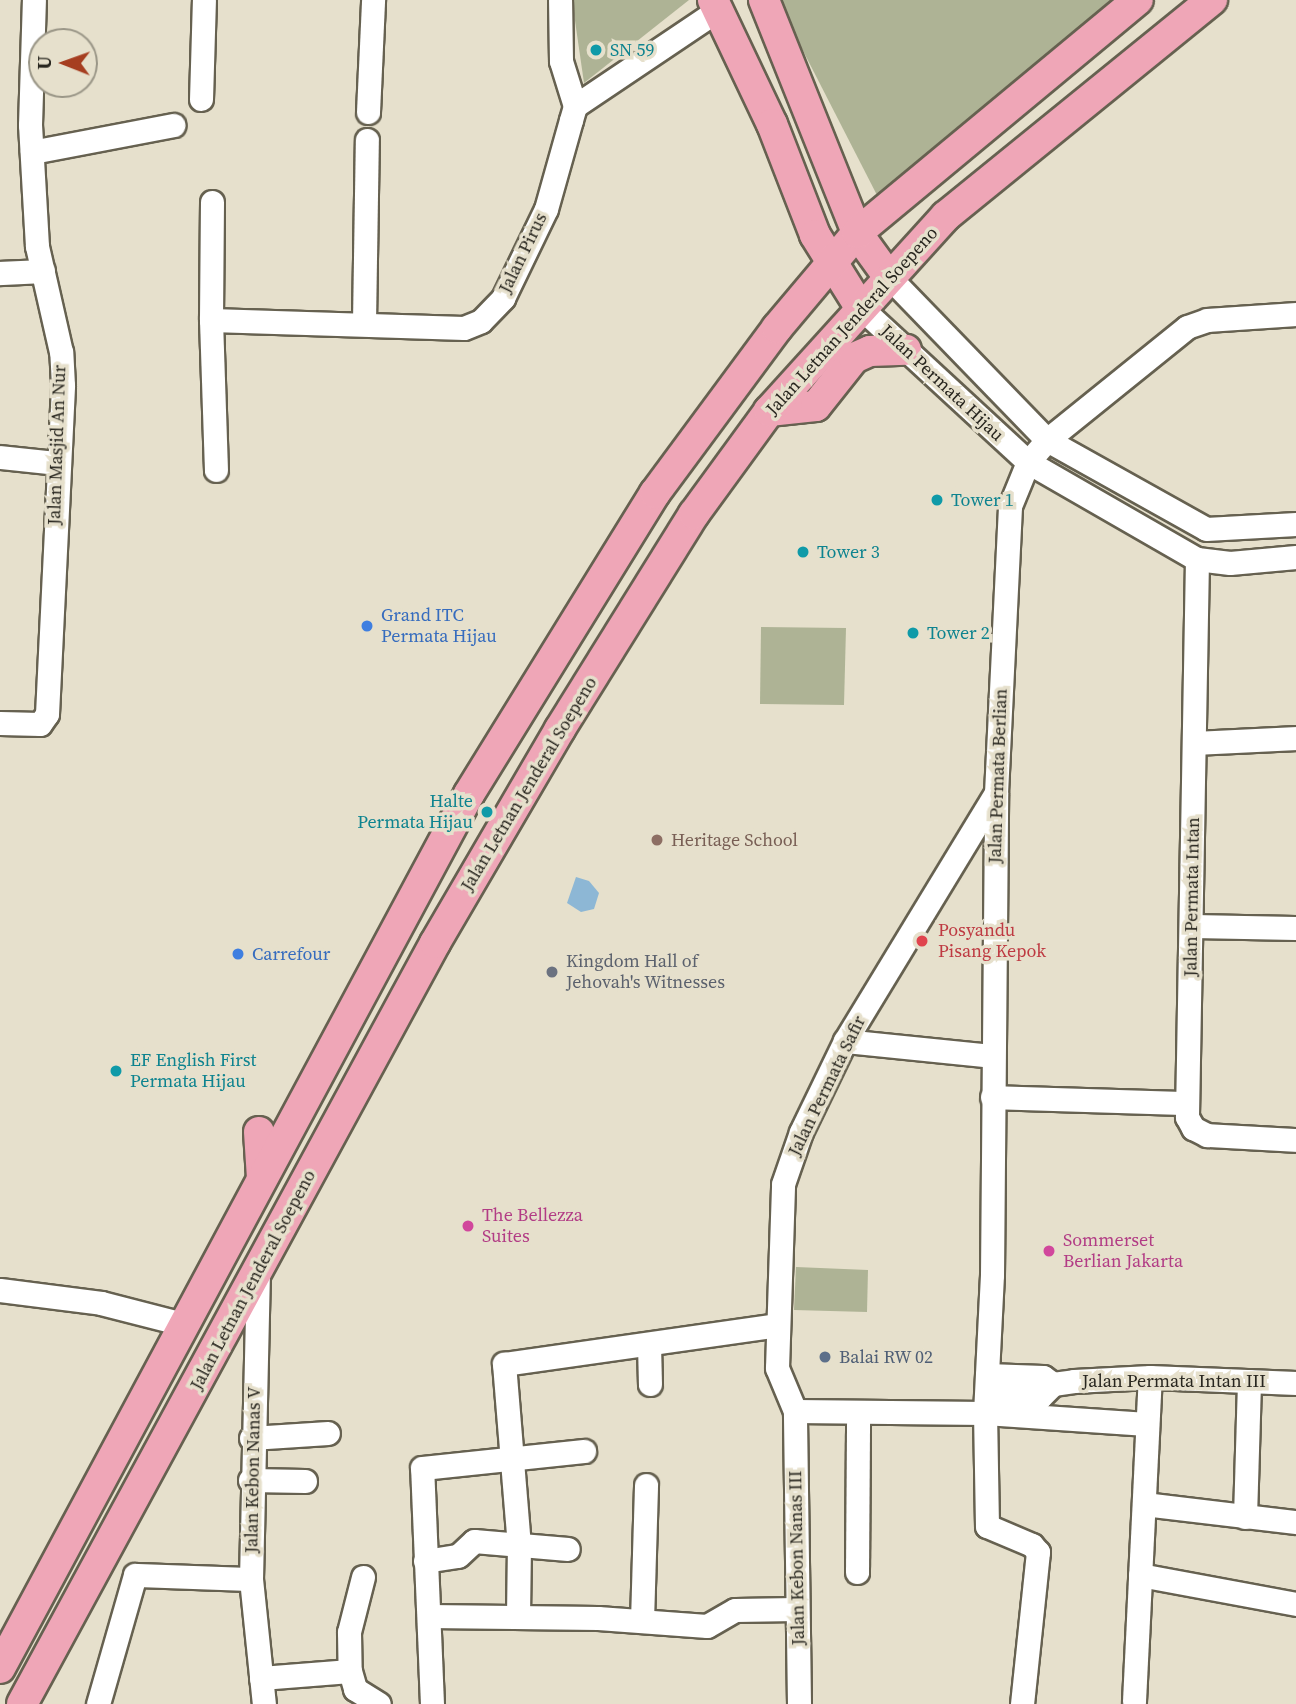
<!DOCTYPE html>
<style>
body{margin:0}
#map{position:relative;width:1296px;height:1704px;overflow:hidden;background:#e6e0cc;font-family:"Source Serif 4",serif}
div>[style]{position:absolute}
.green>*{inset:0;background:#aeb395}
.water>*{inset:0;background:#8db7d5}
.roads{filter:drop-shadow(2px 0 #666150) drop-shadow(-2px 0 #666150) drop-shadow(0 2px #666150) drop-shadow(0 -2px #666150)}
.minor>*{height:23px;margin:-11.5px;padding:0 11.5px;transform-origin:11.5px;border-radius:11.5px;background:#fff}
.major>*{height:30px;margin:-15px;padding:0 15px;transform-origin:15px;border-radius:15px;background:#efa6b7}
.dots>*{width:19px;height:19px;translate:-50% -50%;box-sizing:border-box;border:4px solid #e6e0cc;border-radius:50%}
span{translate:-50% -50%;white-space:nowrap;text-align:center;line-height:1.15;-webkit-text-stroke:7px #e6e0cc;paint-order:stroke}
.culture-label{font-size:18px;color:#0d838f}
.left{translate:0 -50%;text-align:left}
.right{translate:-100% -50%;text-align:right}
.street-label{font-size:18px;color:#28261f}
.shop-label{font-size:18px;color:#366cbe}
.education-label{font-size:18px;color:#785e54}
.health-label{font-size:18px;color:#be3a42}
.worship-label{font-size:18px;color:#5b616d}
.hotel-label{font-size:18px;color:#b23c85}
.service-label{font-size:18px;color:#4e5e75}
.north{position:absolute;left:28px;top:28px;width:70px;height:70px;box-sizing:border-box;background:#e6e0cc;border:2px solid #9a9687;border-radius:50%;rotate:271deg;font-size:19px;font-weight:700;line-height:28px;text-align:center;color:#28261f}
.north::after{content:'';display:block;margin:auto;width:24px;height:32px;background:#a63e20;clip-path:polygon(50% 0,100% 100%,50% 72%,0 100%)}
</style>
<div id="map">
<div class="green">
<div style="clip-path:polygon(572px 0,689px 0,584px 83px)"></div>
<div style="clip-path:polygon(777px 0,1128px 0,880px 201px)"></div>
<div style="clip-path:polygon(761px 627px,846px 628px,844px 705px,760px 704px)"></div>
<div style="clip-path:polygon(796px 1267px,868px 1270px,867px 1312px,794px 1310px)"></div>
</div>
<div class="water">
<div style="clip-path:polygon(576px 877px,589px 881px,599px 893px,594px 909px,581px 912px,567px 903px)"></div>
</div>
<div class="roads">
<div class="minor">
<div style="left:201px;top:99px;width:99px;rotate:-88.3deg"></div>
<div style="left:575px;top:106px;width:172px;rotate:-33.9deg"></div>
<div style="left:368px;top:112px;width:112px;rotate:-87.4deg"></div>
<div style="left:32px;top:152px;width:144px;rotate:-10.8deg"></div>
<div style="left:212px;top:202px;width:118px;rotate:90.5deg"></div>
<div style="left:211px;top:320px;width:253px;rotate:1.8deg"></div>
<div style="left:464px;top:328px;width:18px;rotate:-22deg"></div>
<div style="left:481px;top:321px;width:32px;rotate:-46deg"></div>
<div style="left:503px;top:298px;width:99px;rotate:-64.2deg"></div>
<div style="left:546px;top:209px;width:92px;rotate:-74.3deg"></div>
<div style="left:571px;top:120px;width:15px;rotate:-74deg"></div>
<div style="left:575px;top:106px;width:47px;rotate:-107.3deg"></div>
<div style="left:561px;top:61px;width:61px;rotate:-90.9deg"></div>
<div style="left:0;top:273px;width:43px;rotate:-2.7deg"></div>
<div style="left:888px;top:276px;width:228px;rotate:45.9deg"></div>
<div style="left:1047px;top:440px;width:182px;rotate:29.2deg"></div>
<div style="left:1206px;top:529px;width:90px;rotate:-3.2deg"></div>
<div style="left:860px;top:307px;width:229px;rotate:42.7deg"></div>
<div style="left:1028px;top:462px;width:195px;rotate:29.9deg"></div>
<div style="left:1197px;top:559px;width:33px;rotate:7deg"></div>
<div style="left:1230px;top:563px;width:66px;rotate:-5.2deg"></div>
<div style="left:211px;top:320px;width:150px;rotate:88.1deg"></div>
<div style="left:364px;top:322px;width:182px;rotate:-89.1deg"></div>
<div style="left:0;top:457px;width:56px;rotate:6.1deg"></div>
<div style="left:1197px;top:559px;width:558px;rotate:91.03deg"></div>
<div style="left:1187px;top:1117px;width:13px;rotate:61deg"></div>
<div style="left:1193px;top:1128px;width:16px;rotate:27deg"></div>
<div style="left:1207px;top:1135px;width:89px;rotate:3.2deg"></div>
<div style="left:0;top:723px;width:40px;rotate:1.4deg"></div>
<div style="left:40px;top:724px;width:12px;rotate:-55deg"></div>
<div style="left:47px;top:714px;width:329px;rotate:-87.2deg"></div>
<div style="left:63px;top:385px;width:33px;rotate:-93deg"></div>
<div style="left:61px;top:352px;width:109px;rotate:-102.8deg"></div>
<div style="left:37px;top:246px;width:121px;rotate:-93.3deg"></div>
<div style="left:30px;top:125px;width:125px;rotate:-88.2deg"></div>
<div style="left:1195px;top:743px;width:101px;rotate:-2.8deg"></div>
<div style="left:1192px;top:926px;width:104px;rotate:1.1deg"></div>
<div style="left:845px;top:1041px;width:148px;rotate:5.8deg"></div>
<div style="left:992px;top:1097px;width:195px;rotate:1.8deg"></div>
<div style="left:0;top:1290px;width:102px;rotate:7.3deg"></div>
<div style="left:101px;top:1303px;width:85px;rotate:14.4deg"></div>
<div style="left:649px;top:1344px;width:40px;rotate:88.6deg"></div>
<div style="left:987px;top:1375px;width:56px;rotate:2deg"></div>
<div style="left:1043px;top:1377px;width:12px;rotate:35deg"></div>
<div style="left:986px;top:1398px;width:54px;rotate:-1.1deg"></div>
<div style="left:1040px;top:1397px;width:18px;rotate:-45deg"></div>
<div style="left:1053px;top:1384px;width:21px;rotate:-8deg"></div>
<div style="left:1074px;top:1381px;width:76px;rotate:-3deg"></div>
<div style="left:1150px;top:1377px;width:146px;rotate:2.4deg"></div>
<div style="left:795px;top:1411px;width:190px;rotate:0.6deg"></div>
<div style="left:985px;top:1413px;width:162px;rotate:3.9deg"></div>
<div style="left:251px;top:1438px;width:77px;rotate:-3.7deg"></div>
<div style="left:250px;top:1480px;width:55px;rotate:1deg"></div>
<div style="left:1144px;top:1504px;width:153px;rotate:6.8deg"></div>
<div style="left:1245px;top:1517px;width:136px;rotate:-88.3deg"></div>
<div style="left:425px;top:1561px;width:33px;rotate:-9deg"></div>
<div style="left:458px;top:1556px;width:22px;rotate:-43deg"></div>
<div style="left:474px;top:1541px;width:94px;rotate:4.9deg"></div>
<div style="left:857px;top:1572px;width:160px;rotate:-89.6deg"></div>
<div style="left:1140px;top:1575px;width:159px;rotate:10.5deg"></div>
<div style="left:363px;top:1577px;width:57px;rotate:104.3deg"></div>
<div style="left:349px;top:1632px;width:39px;rotate:89deg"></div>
<div style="left:350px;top:1671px;width:19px;rotate:74deg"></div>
<div style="left:355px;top:1689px;width:28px;rotate:32deg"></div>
<div style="left:251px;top:1579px;width:126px;rotate:84.1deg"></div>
<div style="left:429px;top:1616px;width:169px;rotate:0.7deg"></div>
<div style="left:598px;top:1618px;width:109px;rotate:4.2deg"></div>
<div style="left:707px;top:1626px;width:32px;rotate:-30deg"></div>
<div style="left:735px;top:1610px;width:61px;rotate:-0.9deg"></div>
<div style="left:518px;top:1616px;width:70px;rotate:-89.2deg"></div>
<div style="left:519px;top:1546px;width:183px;rotate:-94.7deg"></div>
<div style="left:504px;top:1364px;width:276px;rotate:-8.1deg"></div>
<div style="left:642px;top:1621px;width:136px;rotate:-88.3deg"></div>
<div style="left:261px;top:1678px;width:89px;rotate:-4.5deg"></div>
<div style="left:1134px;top:1701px;width:324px;rotate:-87.2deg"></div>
<div style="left:98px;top:1704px;width:134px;rotate:-74deg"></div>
<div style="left:135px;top:1575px;width:116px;rotate:2deg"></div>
<div style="left:251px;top:1579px;width:309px;rotate:-88.7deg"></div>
<div style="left:432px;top:1704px;width:236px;rotate:-92.4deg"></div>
<div style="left:422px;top:1468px;width:163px;rotate:-6deg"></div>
<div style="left:799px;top:1704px;width:293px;rotate:-90.8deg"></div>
<div style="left:795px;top:1411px;width:47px;rotate:-112.7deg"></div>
<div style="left:777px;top:1368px;width:184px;rotate:-88.1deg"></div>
<div style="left:783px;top:1184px;width:55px;rotate:-70.9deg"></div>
<div style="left:801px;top:1132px;width:101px;rotate:-64.2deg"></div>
<div style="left:845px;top:1041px;width:290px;rotate:-58.7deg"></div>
<div style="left:1022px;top:1704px;width:153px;rotate:-84deg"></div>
<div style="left:1038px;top:1552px;width:9px;rotate:-131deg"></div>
<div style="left:1032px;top:1545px;width:49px;rotate:-157.1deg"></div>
<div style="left:987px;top:1526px;width:113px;rotate:-91deg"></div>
<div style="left:985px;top:1413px;width:138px;rotate:-87.1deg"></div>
<div style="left:992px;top:1275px;width:482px;rotate:-89.5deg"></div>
<div style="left:996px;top:793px;width:287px;rotate:-87.2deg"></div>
<div style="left:1010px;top:506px;width:48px;rotate:-67.8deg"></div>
<div style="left:1028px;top:462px;width:29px;rotate:-49deg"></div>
<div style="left:1047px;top:440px;width:180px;rotate:-38.9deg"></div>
<div style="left:1187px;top:327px;width:21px;rotate:-19deg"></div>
<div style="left:1207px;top:320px;width:89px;rotate:-3.9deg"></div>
</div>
<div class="major">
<div style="left:713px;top:0;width:137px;rotate:64.6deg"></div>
<div style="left:772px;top:124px;width:119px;rotate:68.8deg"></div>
<div style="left:815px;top:235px;width:85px;rotate:58deg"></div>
<div style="left:764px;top:0;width:251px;rotate:68.2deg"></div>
<div style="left:857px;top:233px;width:53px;rotate:54.2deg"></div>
<div style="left:769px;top:411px;width:47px;rotate:-6.1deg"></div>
<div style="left:816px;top:406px;width:61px;rotate:-51.6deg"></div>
<div style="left:854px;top:358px;width:17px;rotate:-24deg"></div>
<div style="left:870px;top:351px;width:36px;rotate:-2deg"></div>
<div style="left:259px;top:1132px;width:46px;rotate:86.3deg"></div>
<div style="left:0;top:1668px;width:992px;rotate:-61.78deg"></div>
<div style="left:469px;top:794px;width:354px;rotate:-58.3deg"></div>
<div style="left:655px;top:493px;width:205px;rotate:-53.5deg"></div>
<div style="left:777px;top:328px;width:124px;rotate:-49.9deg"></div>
<div style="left:857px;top:233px;width:365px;rotate:-39.7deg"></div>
<div style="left:22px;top:1704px;width:866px;rotate:-61.51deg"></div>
<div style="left:435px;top:943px;width:248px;rotate:-59.7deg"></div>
<div style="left:560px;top:729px;width:253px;rotate:-58.1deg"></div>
<div style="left:694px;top:514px;width:127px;rotate:-53.9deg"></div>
<div style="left:769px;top:411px;width:263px;rotate:-47.8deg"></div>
<div style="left:946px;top:216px;width:343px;rotate:-39.1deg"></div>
</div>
</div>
<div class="dots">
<div style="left:596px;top:50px;background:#0f9aa8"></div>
<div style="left:937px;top:500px;background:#0f9aa8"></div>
<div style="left:803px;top:552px;background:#0f9aa8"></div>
<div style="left:367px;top:626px;background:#3f7fe0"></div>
<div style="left:913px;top:633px;background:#0f9aa8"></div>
<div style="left:487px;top:812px;background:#0f9aa8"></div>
<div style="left:657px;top:840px;background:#8d6e63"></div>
<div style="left:922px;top:941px;background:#e0444e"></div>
<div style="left:238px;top:954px;background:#3f7fe0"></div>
<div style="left:552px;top:972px;background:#6b7280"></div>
<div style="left:116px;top:1071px;background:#0f9aa8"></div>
<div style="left:468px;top:1226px;background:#d1479c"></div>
<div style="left:1049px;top:1251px;background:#d1479c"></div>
<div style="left:825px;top:1357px;background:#5c6f8a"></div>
</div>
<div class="culture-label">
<span class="left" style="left:610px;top:50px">SN 59</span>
<span class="left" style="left:951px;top:500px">Tower 1</span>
<span class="left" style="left:817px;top:552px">Tower 3</span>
<span class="left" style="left:927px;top:633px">Tower 2</span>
<span class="right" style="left:473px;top:812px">Halte<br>Permata Hijau</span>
<span class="left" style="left:130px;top:1071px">EF English First<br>Permata Hijau</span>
</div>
<div class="street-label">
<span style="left:523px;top:253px;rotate:-64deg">Jalan Pirus</span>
<span style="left:852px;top:321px;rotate:-48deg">Jalan Letnan Jenderal Soepeno</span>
<span style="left:942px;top:383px;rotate:43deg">Jalan Permata Hijau</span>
<span style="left:57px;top:445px;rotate:-88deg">Jalan Masjid An Nur</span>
<span style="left:998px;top:776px;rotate:-88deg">Jalan Permata Berlian</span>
<span style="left:529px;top:784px;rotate:-59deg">Jalan Letnan Jenderal Soepeno</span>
<span style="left:1192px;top:897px;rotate:-89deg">Jalan Permata Intan</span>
<span style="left:827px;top:1086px;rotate:-64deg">Jalan Permata Safir</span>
<span style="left:253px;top:1280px;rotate:-62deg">Jalan Letnan Jenderal Soepeno</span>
<span style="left:1174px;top:1381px">Jalan Permata Intan III</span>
<span style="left:253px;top:1470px;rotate:-89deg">Jalan Kebon Nanas V</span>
<span style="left:797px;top:1558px;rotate:-91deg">Jalan Kebon Nanas III</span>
</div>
<div class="shop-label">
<span class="left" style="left:381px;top:626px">Grand ITC<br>Permata Hijau</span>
<span class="left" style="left:252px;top:954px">Carrefour</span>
</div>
<div class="education-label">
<span class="left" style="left:671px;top:840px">Heritage School</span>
</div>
<div class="health-label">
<span class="left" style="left:938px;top:941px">Posyandu<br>Pisang Kepok</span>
</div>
<div class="worship-label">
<span class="left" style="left:566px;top:972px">Kingdom Hall of<br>Jehovah's Witnesses</span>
</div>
<div class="hotel-label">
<span class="left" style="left:482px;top:1226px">The Bellezza<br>Suites</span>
<span class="left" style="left:1063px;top:1251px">Sommerset<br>Berlian Jakarta</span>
</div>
<div class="service-label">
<span class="left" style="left:839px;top:1357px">Balai RW 02</span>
</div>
<div class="north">U</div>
</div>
